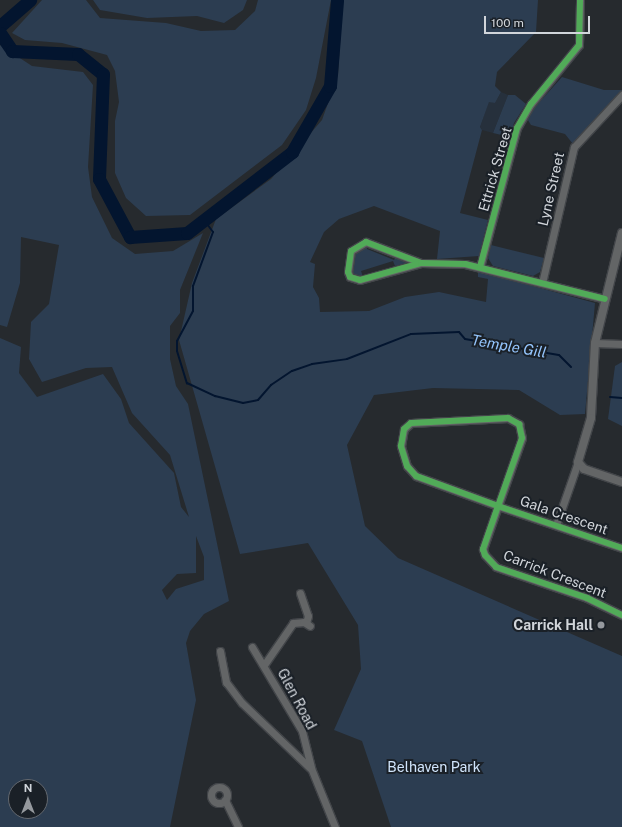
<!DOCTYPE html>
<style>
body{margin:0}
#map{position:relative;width:622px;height:827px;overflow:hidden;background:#262a2e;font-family:"Public Sans",sans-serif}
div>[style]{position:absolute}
.built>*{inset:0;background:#26303c}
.green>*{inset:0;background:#2c3d51}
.stream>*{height:2px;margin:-1px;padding:0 1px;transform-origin:1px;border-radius:1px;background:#03152f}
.river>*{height:13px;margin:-6.5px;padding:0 6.5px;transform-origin:6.5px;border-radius:6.5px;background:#03152f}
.roads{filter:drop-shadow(1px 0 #424549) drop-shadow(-1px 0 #424549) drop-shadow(0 1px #424549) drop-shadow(0 -1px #424549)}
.minor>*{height:7px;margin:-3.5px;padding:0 3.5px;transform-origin:3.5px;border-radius:3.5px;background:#636566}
.minor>.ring{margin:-3.5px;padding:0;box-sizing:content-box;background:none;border:7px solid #636566;border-radius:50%}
.tertiary>*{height:8px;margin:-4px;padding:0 4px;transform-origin:4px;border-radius:4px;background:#636566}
.cycleway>*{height:6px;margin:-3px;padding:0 3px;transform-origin:3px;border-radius:3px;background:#51ab58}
.dots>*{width:11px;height:11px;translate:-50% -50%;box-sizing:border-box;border:2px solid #1a2027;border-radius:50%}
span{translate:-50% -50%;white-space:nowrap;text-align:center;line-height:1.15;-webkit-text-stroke:4px #1a2027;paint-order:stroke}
.street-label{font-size:14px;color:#d1d5da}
.poi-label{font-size:14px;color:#d1d5da;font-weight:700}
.right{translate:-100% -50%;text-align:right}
.park-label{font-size:14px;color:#d1e5fc}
.water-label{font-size:15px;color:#94c5fd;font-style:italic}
.north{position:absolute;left:8px;top:779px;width:40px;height:40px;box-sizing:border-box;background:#1a2027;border:1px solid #63686f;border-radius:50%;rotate:0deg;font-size:11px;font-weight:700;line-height:16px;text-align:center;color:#d1d5da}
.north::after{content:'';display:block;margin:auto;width:14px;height:18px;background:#95999e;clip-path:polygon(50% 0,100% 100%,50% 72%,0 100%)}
.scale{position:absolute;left:484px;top:16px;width:106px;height:18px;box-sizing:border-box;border:2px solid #d1d5da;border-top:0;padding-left:5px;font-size:12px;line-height:14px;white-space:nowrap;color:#d1d5da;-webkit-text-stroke:3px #1a2027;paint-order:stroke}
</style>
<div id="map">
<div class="built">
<div style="clip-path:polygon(501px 92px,508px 95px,493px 133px,482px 130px,480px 127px,489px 101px,495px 103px)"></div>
</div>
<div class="green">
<div style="clip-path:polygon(42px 0,86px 0,100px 18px,166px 23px,201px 31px,235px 30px,255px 11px,258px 0,331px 0,316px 78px,306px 110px,282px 145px,190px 215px,146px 216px,126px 198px,115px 173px,115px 121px,119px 102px,115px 71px,107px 55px,62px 43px,25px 40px,12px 33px)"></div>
<div style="clip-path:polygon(93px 0,247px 0,243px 10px,224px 23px,197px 16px,147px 18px,100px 10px)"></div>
<div style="clip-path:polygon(343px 0,538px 0,536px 32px,497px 72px,495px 86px,501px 92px,495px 103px,489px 102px,480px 127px,482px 130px,460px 213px,488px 220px,479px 256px,437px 259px,440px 231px,374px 206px,339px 219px,324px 232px,310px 262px,315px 264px,313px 287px,319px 298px,320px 312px,369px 311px,405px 297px,439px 292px,486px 302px,488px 279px,478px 277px,478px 271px,595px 303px,585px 414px,560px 415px,519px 390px,433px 388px,374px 395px,347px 445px,365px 526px,398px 558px,622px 656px,622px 827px,391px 827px,362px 741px,334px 730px,361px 669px,358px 625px,308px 543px,240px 554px,179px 340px,192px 283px,216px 219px,271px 179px,322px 120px,338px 75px)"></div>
<div style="clip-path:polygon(evenodd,0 45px,32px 66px,83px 72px,93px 85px,88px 167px,92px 197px,112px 238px,135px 254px,173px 251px,203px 233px,180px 290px,180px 313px,170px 326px,170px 359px,176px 386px,188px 404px,229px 601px,204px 614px,190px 631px,186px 643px,196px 700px,170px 827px,0 827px,0 338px,21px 347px,19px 373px,37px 397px,103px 374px,121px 399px,129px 423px,174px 473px,181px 507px,189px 517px,170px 455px,132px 413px,112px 367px,86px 368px,42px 382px,29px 359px,31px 322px,49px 304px,59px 245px,21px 237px,20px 283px,7px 327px,0 325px,0 45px,196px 536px,204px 557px,204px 580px,176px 589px,167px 600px,162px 590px,177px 574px,196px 573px,196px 536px,0 45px,16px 787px,40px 787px,40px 811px,16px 811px,16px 787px)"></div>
<div style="clip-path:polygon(562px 77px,604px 90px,622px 90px,573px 144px,565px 134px,531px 125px,526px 117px)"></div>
<div style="clip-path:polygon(508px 95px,515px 95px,526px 104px,514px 123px,510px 137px,493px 133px)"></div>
<div style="clip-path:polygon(368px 243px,367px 249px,394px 260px,397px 255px,407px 263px,395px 266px,393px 261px,361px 271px,363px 277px,358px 279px,351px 273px,354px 251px)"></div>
<div style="clip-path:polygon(491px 245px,544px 258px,540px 272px,533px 276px,493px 266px,488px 258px)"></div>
<div style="clip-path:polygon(622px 362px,622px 426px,608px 419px,615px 366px)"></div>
</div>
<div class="stream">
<div style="left:204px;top:220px;width:15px;rotate:53deg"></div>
<div style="left:213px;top:232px;width:58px;rotate:110.3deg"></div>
<div style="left:193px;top:286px;width:25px;rotate:90deg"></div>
<div style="left:193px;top:311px;width:34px;rotate:118deg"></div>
<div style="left:177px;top:341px;width:10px;rotate:90deg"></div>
<div style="left:177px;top:351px;width:34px;rotate:73deg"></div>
<div style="left:187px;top:383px;width:31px;rotate:25deg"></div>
<div style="left:215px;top:396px;width:29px;rotate:14deg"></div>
<div style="left:243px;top:403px;width:15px;rotate:-11deg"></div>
<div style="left:258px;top:400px;width:20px;rotate:-49deg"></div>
<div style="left:271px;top:385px;width:25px;rotate:-34deg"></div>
<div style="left:292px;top:371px;width:21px;rotate:-19deg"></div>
<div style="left:312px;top:364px;width:35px;rotate:-8deg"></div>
<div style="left:347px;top:359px;width:69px;rotate:-21.3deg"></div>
<div style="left:411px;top:334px;width:48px;rotate:-2.4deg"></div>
<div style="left:459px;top:332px;width:9px;rotate:49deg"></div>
<div style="left:465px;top:339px;width:95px;rotate:9.7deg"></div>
<div style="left:559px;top:355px;width:17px;rotate:45deg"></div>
<div style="left:610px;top:397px;width:12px;rotate:5deg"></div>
</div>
<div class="river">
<div style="left:0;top:26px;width:40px;rotate:-41deg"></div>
<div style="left:0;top:33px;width:22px;rotate:56deg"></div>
<div style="left:12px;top:51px;width:66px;rotate:2.6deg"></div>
<div style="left:78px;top:54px;width:32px;rotate:39deg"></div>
<div style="left:103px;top:74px;width:105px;rotate:92.2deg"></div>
<div style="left:99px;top:179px;width:66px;rotate:61.9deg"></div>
<div style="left:130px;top:237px;width:57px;rotate:-4deg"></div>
<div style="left:187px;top:233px;width:133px;rotate:-37.6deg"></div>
<div style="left:292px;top:152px;width:76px;rotate:-60.1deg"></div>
<div style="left:330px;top:86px;width:86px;rotate:-85.3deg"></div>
</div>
<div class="roads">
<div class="minor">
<div style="left:421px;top:263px;width:59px;rotate:-159.1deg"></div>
<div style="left:366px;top:242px;width:17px;rotate:149deg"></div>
<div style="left:351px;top:251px;width:21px;rotate:98deg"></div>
<div style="left:348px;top:272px;width:5px;rotate:68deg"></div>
<div style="left:350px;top:277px;width:10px;rotate:17deg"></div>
<div style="left:360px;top:280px;width:63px;rotate:-15.6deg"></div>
<div style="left:421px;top:263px;width:44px;rotate:1.3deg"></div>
<div style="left:465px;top:264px;width:144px;rotate:14deg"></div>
<div style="left:480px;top:267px;width:144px;rotate:-75.1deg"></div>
<div style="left:517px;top:128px;width:28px;rotate:-60deg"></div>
<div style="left:531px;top:104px;width:76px;rotate:-50.9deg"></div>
<div style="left:579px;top:45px;width:45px;rotate:-88.7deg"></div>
<div style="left:542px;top:283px;width:140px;rotate:-76.8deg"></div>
<div style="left:574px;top:147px;width:71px;rotate:-47.3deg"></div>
<div style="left:595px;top:343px;width:27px;rotate:2deg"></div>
<div style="left:556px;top:525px;width:67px;rotate:-70.8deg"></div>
<div style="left:622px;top:548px;width:131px;rotate:-161.3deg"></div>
<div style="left:498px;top:506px;width:87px;rotate:-159.9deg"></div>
<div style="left:416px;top:476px;width:13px;rotate:-132deg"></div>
<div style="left:407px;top:466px;width:21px;rotate:-107deg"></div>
<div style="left:401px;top:446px;width:17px;rotate:-80deg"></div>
<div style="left:404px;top:429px;width:9px;rotate:-41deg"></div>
<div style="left:411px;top:423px;width:97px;rotate:-3deg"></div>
<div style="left:508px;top:418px;width:13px;rotate:29deg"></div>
<div style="left:519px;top:424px;width:14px;rotate:78deg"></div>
<div style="left:522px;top:438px;width:72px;rotate:109.4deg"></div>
<div style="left:498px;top:506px;width:46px;rotate:109.2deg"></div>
<div style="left:483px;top:549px;width:6px;rotate:72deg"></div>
<div style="left:485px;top:555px;width:16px;rotate:47deg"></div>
<div style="left:496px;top:567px;width:96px;rotate:18.8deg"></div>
<div style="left:587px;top:598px;width:39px;rotate:26deg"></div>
<div style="left:300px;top:593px;width:24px;rotate:71deg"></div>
<div style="left:308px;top:616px;width:7px;rotate:106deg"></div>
<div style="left:252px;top:647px;width:98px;rotate:59.2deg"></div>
<div style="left:302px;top:731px;width:38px;rotate:76deg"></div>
<div style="left:311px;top:768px;width:64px;rotate:67.9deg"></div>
<div style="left:220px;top:651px;width:32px;rotate:79deg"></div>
<div style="left:226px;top:682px;width:26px;rotate:53deg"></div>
<div style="left:242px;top:703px;width:94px;rotate:43.7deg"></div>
<div style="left:264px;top:665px;width:51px;rotate:-55.4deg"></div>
<div style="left:293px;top:623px;width:11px;rotate:-5deg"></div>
<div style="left:304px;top:622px;width:7px;rotate:34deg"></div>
<div class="ring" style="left:211px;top:787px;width:9px;height:9px"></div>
<div style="left:225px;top:800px;width:30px;rotate:64deg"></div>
</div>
<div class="tertiary">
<div style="left:622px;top:233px;width:113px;rotate:103.8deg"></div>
<div style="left:595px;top:343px;width:75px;rotate:93.1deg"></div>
<div style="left:591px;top:418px;width:46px;rotate:106.5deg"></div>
<div style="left:578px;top:462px;width:9px;rotate:49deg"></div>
<div style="left:584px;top:469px;width:40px;rotate:18.9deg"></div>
</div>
</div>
<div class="cycleway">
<div style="left:421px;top:263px;width:59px;rotate:-159.1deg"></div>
<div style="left:366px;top:242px;width:17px;rotate:149deg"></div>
<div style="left:351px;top:251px;width:21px;rotate:98deg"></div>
<div style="left:348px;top:272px;width:5px;rotate:68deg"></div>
<div style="left:350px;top:277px;width:10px;rotate:17deg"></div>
<div style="left:360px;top:280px;width:63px;rotate:-15.6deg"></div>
<div style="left:421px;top:263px;width:44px;rotate:1.3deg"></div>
<div style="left:465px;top:264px;width:144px;rotate:14deg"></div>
<div style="left:480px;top:267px;width:144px;rotate:-75.1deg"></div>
<div style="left:517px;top:128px;width:28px;rotate:-60deg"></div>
<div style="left:531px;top:104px;width:76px;rotate:-50.9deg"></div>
<div style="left:579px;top:45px;width:45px;rotate:-88.7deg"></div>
<div style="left:622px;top:548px;width:131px;rotate:-161.3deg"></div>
<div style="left:498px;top:506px;width:87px;rotate:-159.9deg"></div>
<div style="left:416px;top:476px;width:13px;rotate:-132deg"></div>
<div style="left:407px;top:466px;width:21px;rotate:-107deg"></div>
<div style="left:401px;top:446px;width:17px;rotate:-80deg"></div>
<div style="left:404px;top:429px;width:9px;rotate:-41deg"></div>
<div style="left:411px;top:423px;width:97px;rotate:-3deg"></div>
<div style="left:508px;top:418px;width:13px;rotate:29deg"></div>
<div style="left:519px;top:424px;width:14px;rotate:78deg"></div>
<div style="left:522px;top:438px;width:72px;rotate:109.4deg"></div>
<div style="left:498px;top:506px;width:46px;rotate:109.2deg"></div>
<div style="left:483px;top:549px;width:6px;rotate:72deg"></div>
<div style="left:485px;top:555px;width:16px;rotate:47deg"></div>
<div style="left:496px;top:567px;width:96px;rotate:18.8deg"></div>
<div style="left:587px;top:598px;width:39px;rotate:26deg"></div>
</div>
<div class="dots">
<div style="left:601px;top:625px;background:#95999e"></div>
</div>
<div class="street-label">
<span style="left:495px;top:169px;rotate:-74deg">Ettrick Street</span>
<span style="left:551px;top:189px;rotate:-77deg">Lyne Street</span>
<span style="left:564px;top:515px;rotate:19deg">Gala Crescent</span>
<span style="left:555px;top:574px;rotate:21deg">Carrick Crescent</span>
<span style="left:297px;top:699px;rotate:62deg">Glen Road</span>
</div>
<div class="poi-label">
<span class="right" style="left:593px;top:625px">Carrick Hall</span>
</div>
<div class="park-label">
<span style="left:434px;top:767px">Belhaven Park</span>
</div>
<div class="water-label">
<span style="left:509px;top:346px;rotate:10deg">Temple Gill</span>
</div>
<div class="north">N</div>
<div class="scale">100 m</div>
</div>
